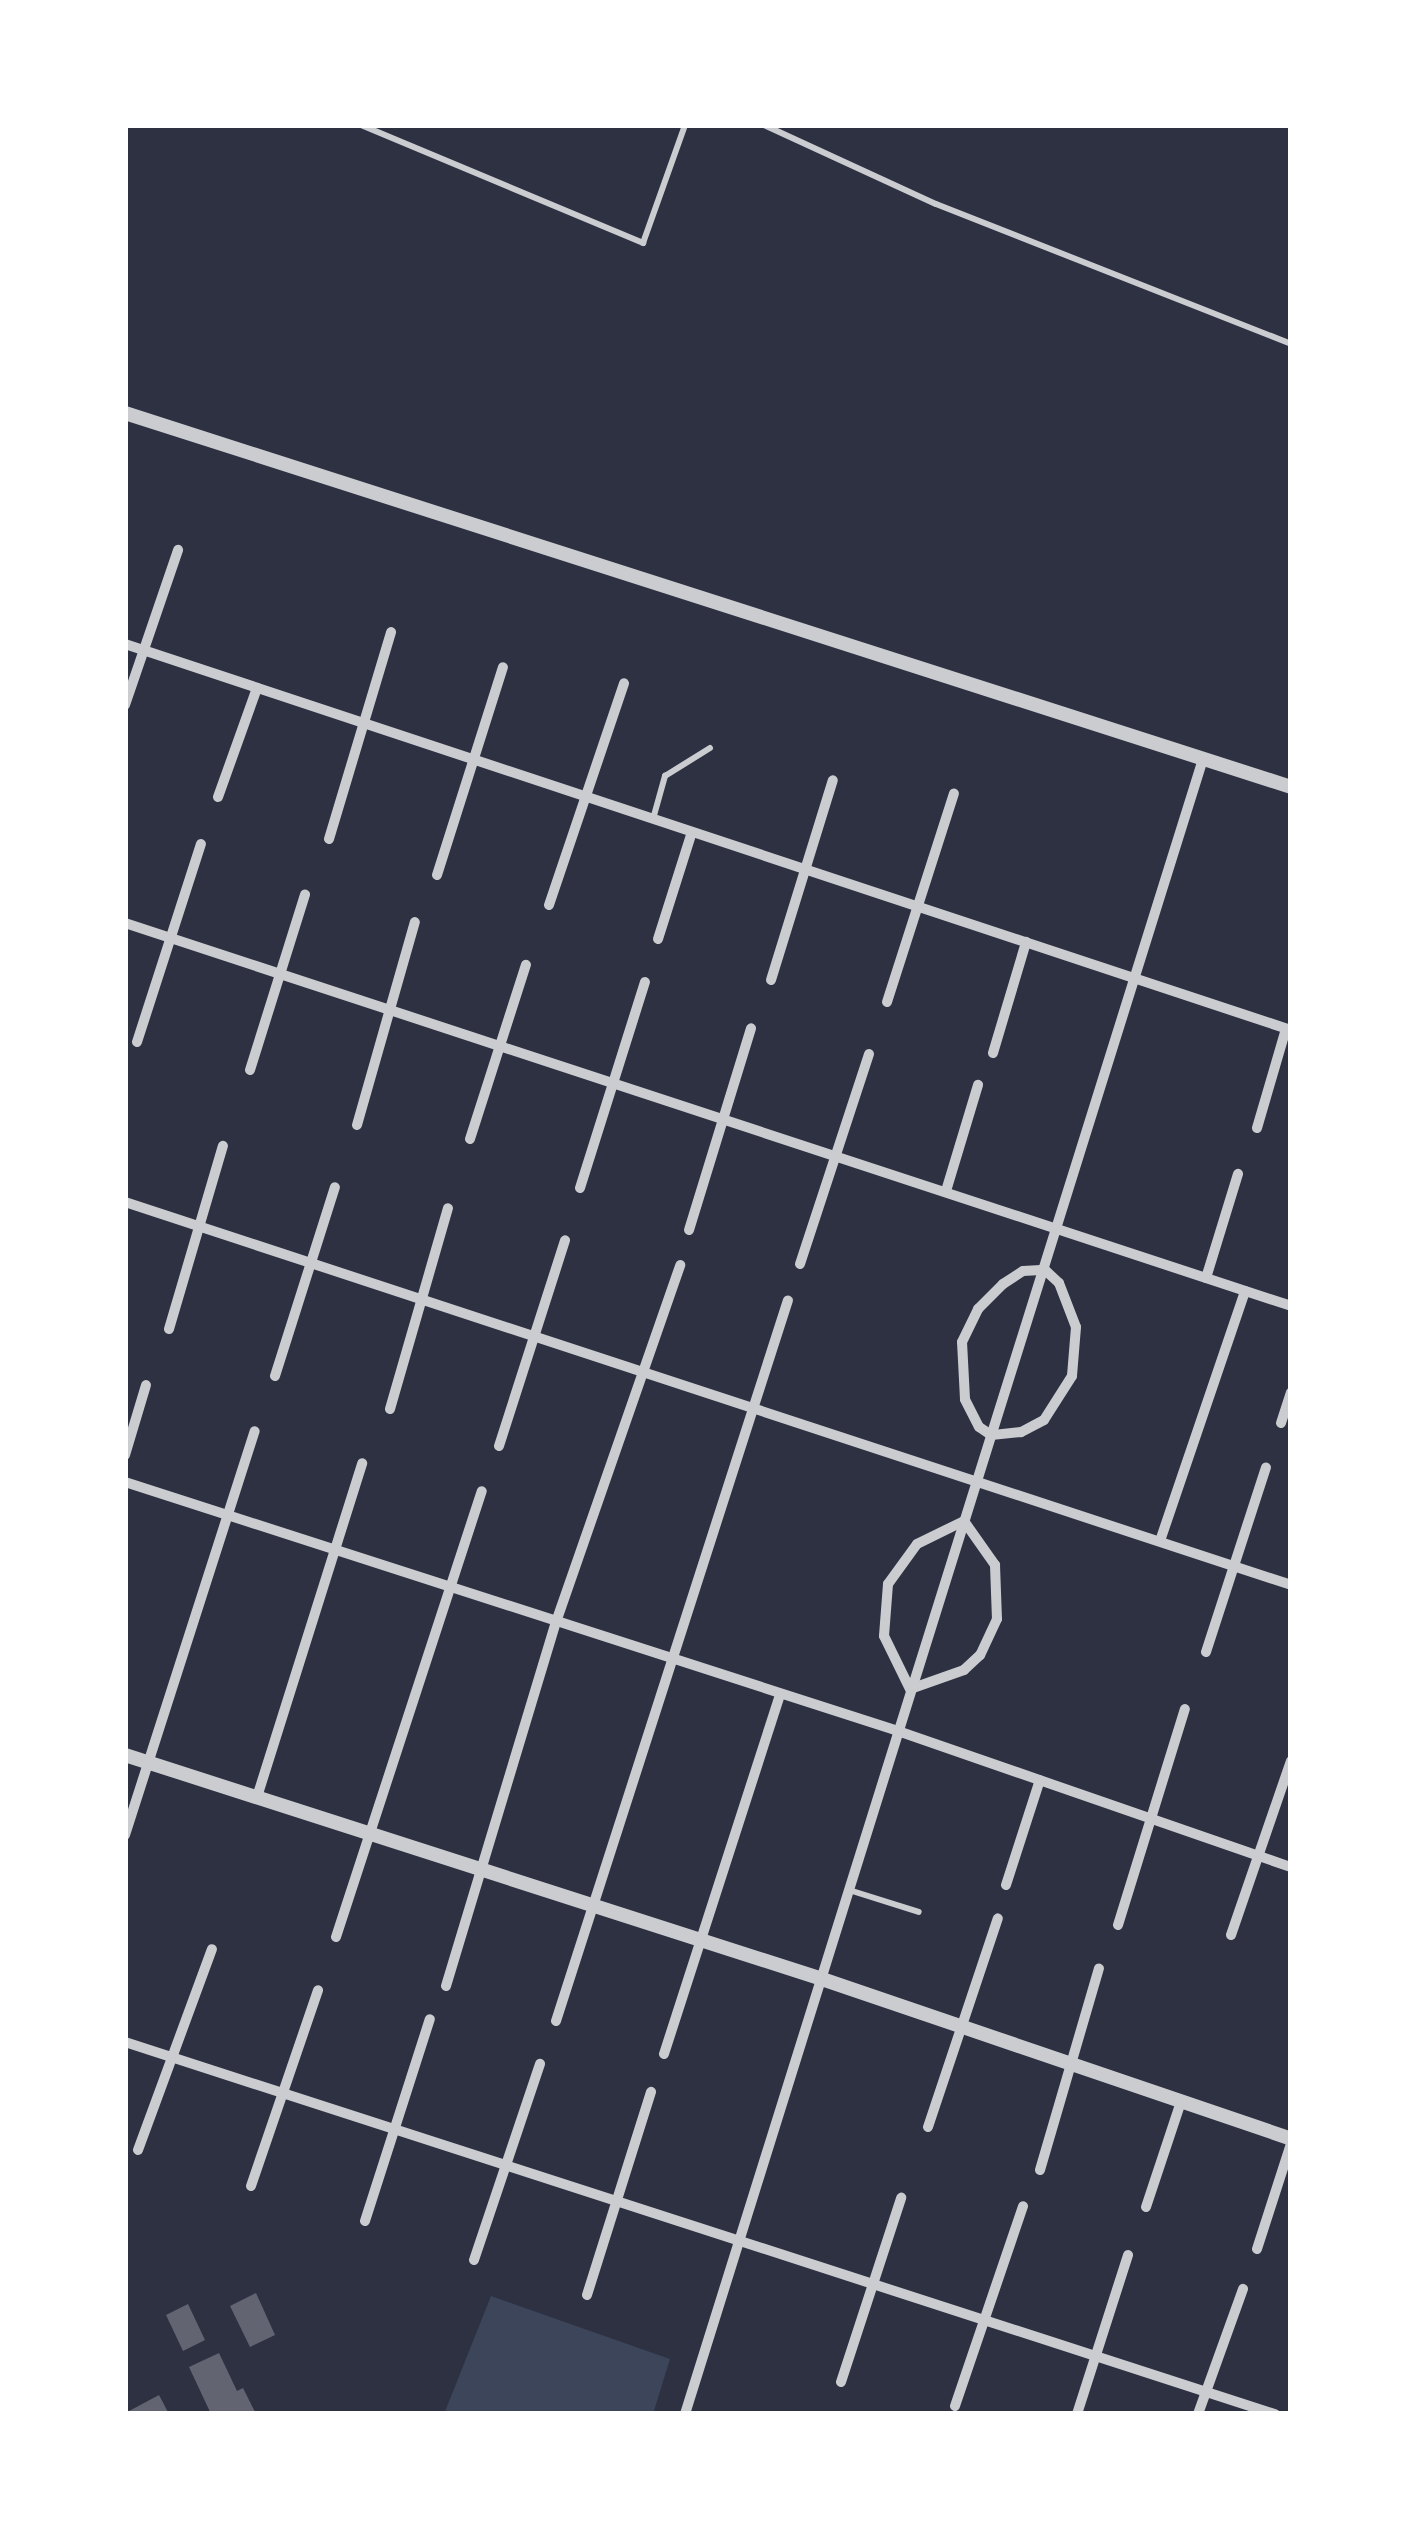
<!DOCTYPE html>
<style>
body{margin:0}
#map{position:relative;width:1416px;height:2539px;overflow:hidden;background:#2d3142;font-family:"Archivo Narrow",sans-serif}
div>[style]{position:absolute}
.green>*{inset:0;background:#3c4559}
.building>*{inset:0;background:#626471}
.service>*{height:6px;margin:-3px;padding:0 3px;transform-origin:3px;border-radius:3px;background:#caccd0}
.minor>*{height:10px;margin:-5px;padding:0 5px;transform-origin:5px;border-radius:5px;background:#caccd0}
.tertiary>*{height:14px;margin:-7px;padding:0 7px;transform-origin:7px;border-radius:7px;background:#caccd0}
span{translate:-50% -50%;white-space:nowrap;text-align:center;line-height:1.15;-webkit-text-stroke:10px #fff;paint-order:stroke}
.frame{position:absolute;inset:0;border:128px solid #fff;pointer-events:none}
</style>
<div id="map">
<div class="green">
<div style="clip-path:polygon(491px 2296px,670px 2359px,653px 2414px,444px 2414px)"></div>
</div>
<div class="building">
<div style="clip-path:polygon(256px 2293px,275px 2335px,250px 2347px,230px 2306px)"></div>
<div style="clip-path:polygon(188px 2304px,205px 2340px,183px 2351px,166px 2315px)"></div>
<div style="clip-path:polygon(219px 2353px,237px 2391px,243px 2388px,256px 2414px,211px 2414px,189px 2367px)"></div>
<div style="clip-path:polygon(159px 2395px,169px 2414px,131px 2414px,129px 2411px)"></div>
</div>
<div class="service">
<div style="left:361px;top:125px;width:306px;rotate:22.7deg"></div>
<div style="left:643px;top:243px;width:125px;rotate:-70.4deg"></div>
<div style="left:764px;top:125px;width:189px;rotate:24.7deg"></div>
<div style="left:936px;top:204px;width:382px;rotate:21.5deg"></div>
<div style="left:653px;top:819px;width:45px;rotate:-74.4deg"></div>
<div style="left:665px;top:776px;width:53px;rotate:-31.9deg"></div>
<div style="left:849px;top:1890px;width:73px;rotate:17.4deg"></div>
</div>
<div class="minor">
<div style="left:125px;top:644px;width:1228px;rotate:18.32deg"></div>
<div style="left:125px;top:705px;width:164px;rotate:-71.1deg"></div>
<div style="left:218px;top:797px;width:116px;rotate:-70.3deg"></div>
<div style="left:329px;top:839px;width:216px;rotate:-73.3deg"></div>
<div style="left:437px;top:875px;width:218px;rotate:-72.4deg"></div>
<div style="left:549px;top:905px;width:234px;rotate:-71.3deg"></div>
<div style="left:125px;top:923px;width:1227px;rotate:18.18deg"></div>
<div style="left:658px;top:939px;width:112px;rotate:-72.4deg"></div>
<div style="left:771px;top:980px;width:209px;rotate:-72.8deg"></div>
<div style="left:887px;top:1002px;width:219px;rotate:-72.2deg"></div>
<div style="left:137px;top:1042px;width:208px;rotate:-72.1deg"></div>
<div style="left:993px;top:1053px;width:116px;rotate:-73.4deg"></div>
<div style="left:250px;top:1070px;width:184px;rotate:-72.6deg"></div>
<div style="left:357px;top:1125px;width:211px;rotate:-74.1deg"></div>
<div style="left:1257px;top:1128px;width:103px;rotate:-73.7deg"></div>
<div style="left:470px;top:1139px;width:183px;rotate:-72.2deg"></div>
<div style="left:580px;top:1188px;width:216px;rotate:-72.5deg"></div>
<div style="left:946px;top:1191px;width:111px;rotate:-73.2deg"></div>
<div style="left:125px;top:1202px;width:1227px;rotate:18.18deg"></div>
<div style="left:689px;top:1230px;width:211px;rotate:-72.9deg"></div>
<div style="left:800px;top:1264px;width:221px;rotate:-71.8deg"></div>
<div style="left:1045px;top:1270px;width:19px;rotate:43deg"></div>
<div style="left:1059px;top:1283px;width:47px;rotate:68.9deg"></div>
<div style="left:1076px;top:1327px;width:49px;rotate:94.7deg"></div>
<div style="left:1072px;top:1376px;width:52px;rotate:122.5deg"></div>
<div style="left:1044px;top:1420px;width:26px;rotate:152deg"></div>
<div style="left:1021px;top:1432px;width:30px;rotate:174deg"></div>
<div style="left:991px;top:1435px;width:14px;rotate:-146deg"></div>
<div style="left:979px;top:1427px;width:31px;rotate:-117deg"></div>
<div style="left:965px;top:1399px;width:57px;rotate:-93deg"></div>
<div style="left:962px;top:1342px;width:37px;rotate:-64deg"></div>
<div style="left:978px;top:1309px;width:35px;rotate:-45deg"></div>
<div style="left:1003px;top:1284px;width:24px;rotate:-33deg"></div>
<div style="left:1023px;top:1271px;width:22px;rotate:-3deg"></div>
<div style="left:1206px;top:1278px;width:109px;rotate:-72.9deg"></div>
<div style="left:169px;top:1329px;width:191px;rotate:-73.6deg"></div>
<div style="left:275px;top:1376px;width:198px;rotate:-72.4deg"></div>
<div style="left:390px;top:1409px;width:209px;rotate:-73.9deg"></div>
<div style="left:1281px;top:1423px;width:32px;rotate:-72deg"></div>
<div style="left:499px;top:1446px;width:216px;rotate:-72.2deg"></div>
<div style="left:125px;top:1455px;width:73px;rotate:-73.3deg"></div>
<div style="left:125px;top:1482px;width:809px;rotate:17.85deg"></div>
<div style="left:895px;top:1730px;width:419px;rotate:19.1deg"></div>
<div style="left:964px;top:1521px;width:54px;rotate:54.8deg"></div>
<div style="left:995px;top:1565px;width:54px;rotate:87.9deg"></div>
<div style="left:997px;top:1619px;width:40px;rotate:115deg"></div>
<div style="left:980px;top:1655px;width:22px;rotate:137deg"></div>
<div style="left:964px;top:1670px;width:57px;rotate:160.6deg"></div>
<div style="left:910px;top:1689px;width:59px;rotate:-116.1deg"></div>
<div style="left:884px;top:1636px;width:52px;rotate:-85.6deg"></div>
<div style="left:888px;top:1584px;width:49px;rotate:-54.1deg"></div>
<div style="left:917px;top:1544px;width:52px;rotate:-26.1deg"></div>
<div style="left:1160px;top:1541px;width:264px;rotate:-71.2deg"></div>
<div style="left:1206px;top:1652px;width:194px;rotate:-72deg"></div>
<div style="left:257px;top:1797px;width:350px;rotate:-72.5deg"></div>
<div style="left:125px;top:1835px;width:424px;rotate:-72.2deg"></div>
<div style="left:1006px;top:1885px;width:110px;rotate:-72.1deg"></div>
<div style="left:1118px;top:1925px;width:226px;rotate:-72.8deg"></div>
<div style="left:1231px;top:1935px;width:184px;rotate:-71deg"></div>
<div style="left:336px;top:1937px;width:469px;rotate:-71.9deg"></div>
<div style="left:446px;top:1986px;width:380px;rotate:-73.2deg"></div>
<div style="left:556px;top:1622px;width:378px;rotate:-70.8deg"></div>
<div style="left:556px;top:2021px;width:757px;rotate:-72.16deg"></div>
<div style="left:125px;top:2042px;width:1209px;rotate:17.93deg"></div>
<div style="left:664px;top:2054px;width:378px;rotate:-72.1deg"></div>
<div style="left:928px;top:2127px;width:220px;rotate:-71.5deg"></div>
<div style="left:138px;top:2150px;width:214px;rotate:-69.8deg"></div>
<div style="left:1040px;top:2170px;width:210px;rotate:-73.7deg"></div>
<div style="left:251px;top:2186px;width:207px;rotate:-71.1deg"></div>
<div style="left:1146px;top:2207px;width:111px;rotate:-71.6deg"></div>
<div style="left:365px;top:2221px;width:212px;rotate:-72.2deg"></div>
<div style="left:1257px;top:2249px;width:110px;rotate:-72.1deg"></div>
<div style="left:474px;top:2260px;width:207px;rotate:-71.4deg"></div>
<div style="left:587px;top:2295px;width:213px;rotate:-72.5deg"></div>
<div style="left:841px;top:2382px;width:194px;rotate:-71.9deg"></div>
<div style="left:955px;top:2406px;width:211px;rotate:-71.2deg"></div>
<div style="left:685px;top:2414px;width:1734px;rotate:-72.62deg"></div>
<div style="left:1077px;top:2414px;width:167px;rotate:-72.2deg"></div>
<div style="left:1198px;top:2414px;width:133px;rotate:-70.2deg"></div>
</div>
<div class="tertiary">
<div style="left:125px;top:413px;width:1225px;rotate:17.78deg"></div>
<div style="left:125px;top:1755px;width:729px;rotate:17.81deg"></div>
<div style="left:819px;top:1978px;width:499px;rotate:18.8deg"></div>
</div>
<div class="frame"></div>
</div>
